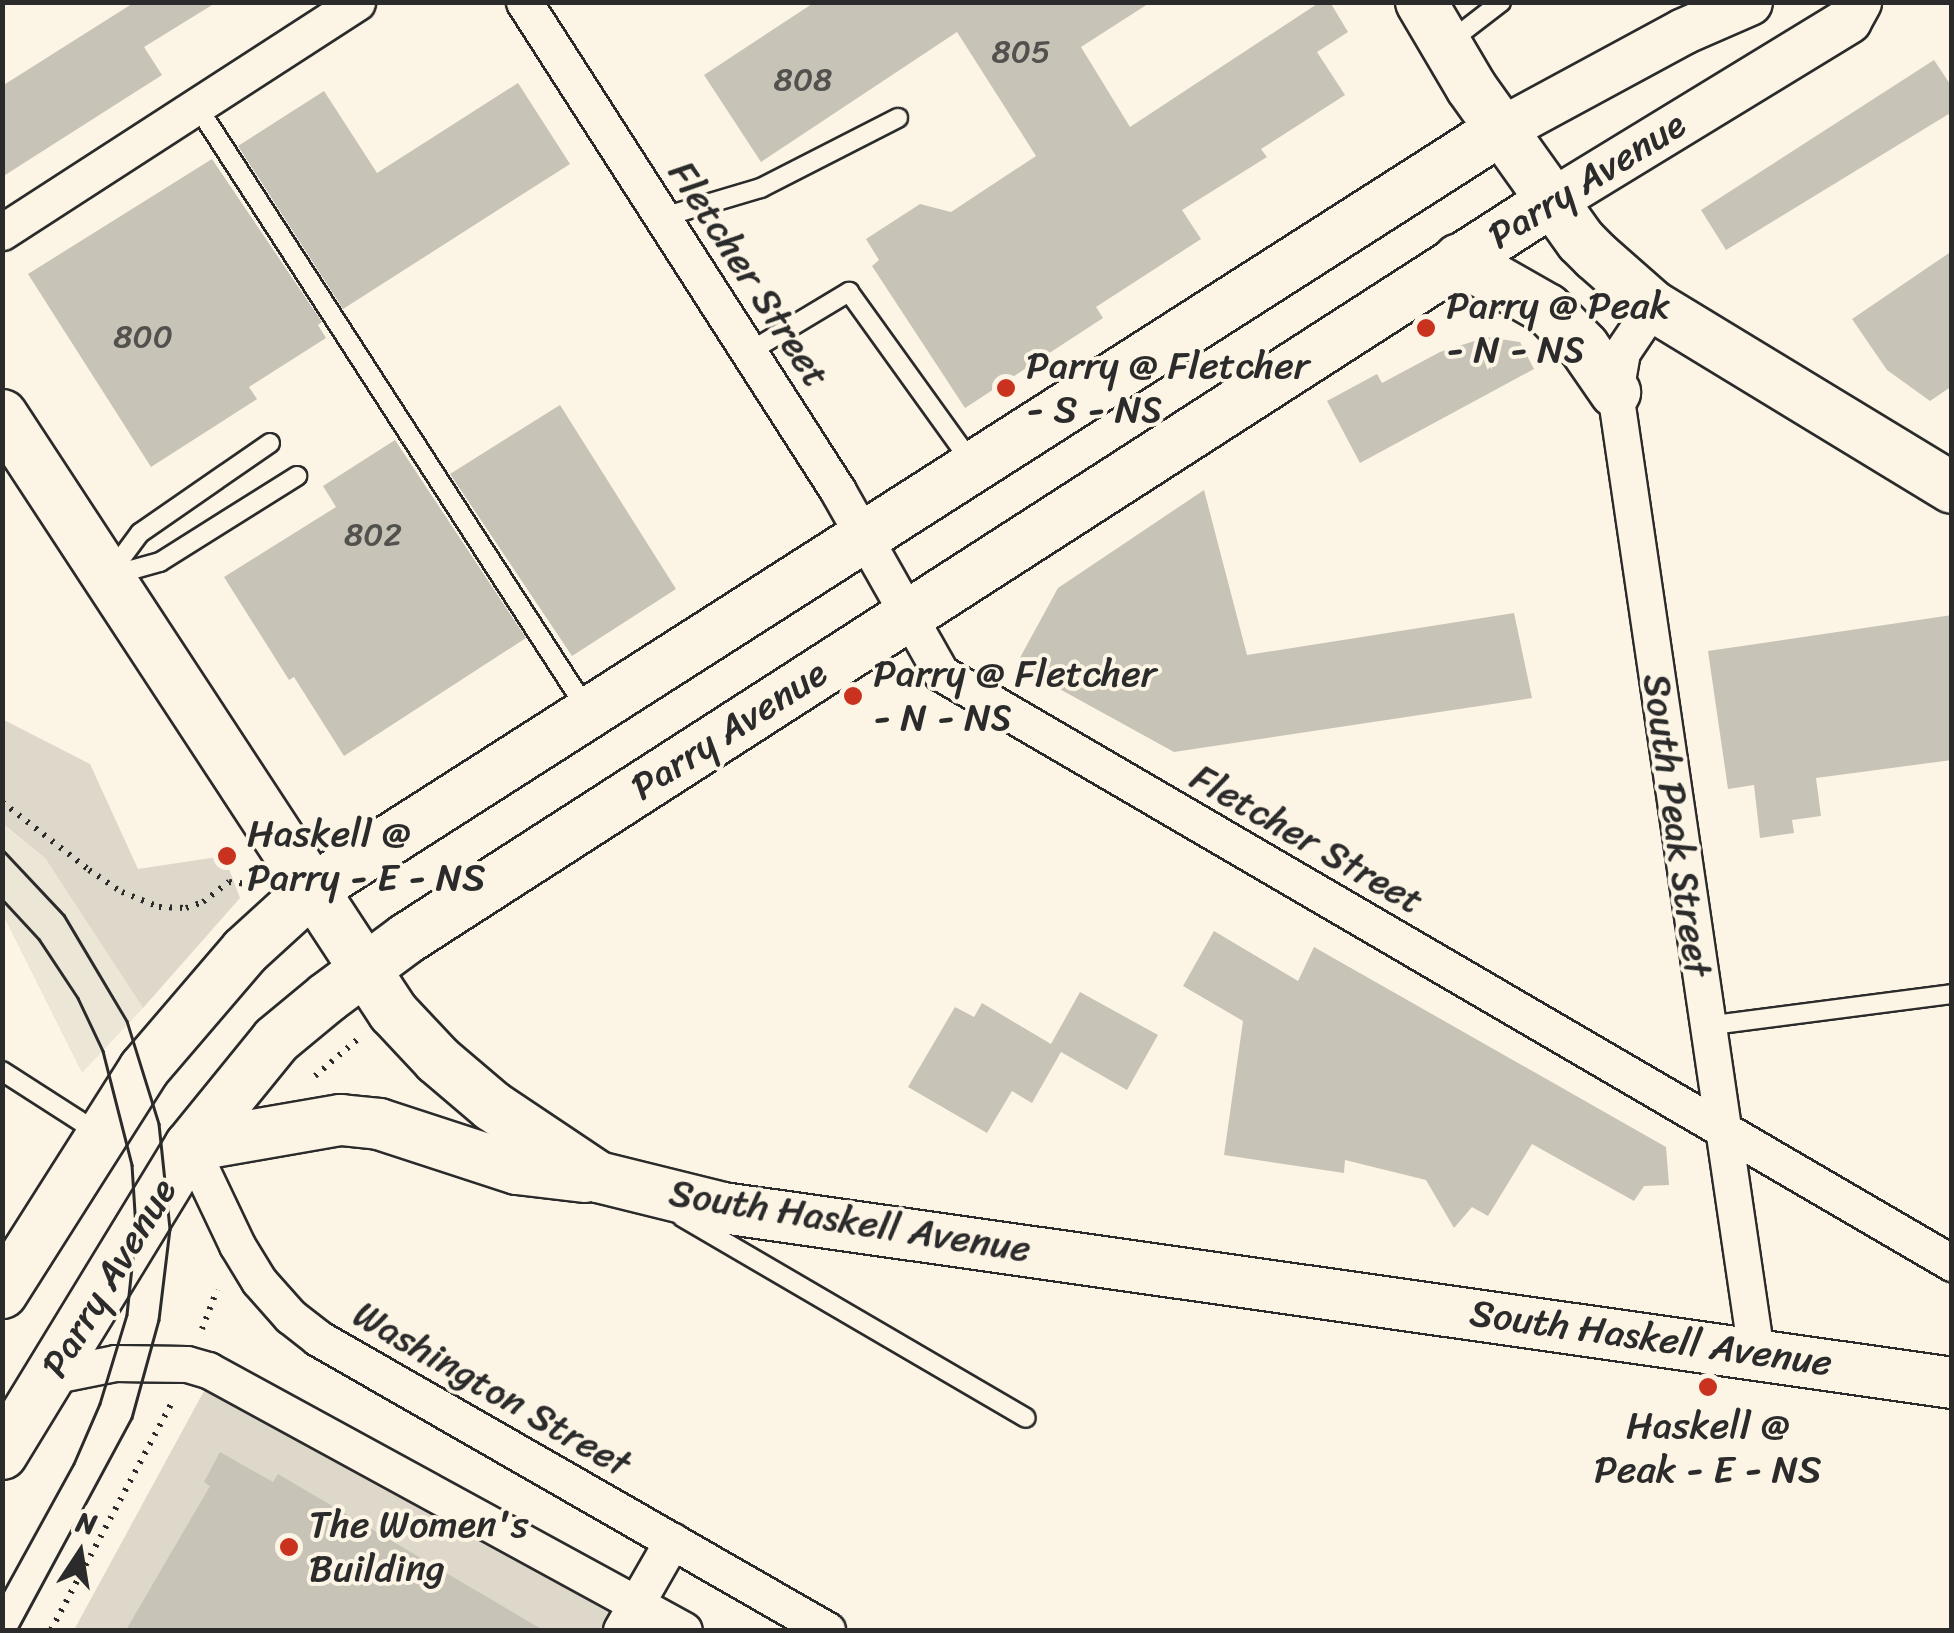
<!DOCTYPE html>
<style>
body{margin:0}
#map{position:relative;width:1954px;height:1633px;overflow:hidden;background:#fcf5e5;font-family:Sriracha,sans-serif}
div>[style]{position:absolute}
.built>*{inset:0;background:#ece6d7}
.green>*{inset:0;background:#ded8ca}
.building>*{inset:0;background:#c8c3b7}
.path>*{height:6px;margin-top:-3px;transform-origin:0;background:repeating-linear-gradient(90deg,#2b2b2b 0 2.5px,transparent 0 10.5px)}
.roads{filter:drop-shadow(2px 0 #2b2b2b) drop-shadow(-2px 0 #2b2b2b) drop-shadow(0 2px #2b2b2b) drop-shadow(0 -2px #2b2b2b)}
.service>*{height:18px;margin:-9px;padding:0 9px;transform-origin:9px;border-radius:9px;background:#fcf5e5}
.minor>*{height:35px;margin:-17.5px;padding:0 17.5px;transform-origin:17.5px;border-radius:17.5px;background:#fcf5e5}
.tertiary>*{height:45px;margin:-22.5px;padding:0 22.5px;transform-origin:22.5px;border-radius:22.5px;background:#fcf5e5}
.secondary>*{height:50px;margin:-25px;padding:0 25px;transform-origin:25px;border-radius:25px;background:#fcf5e5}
.tram>*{height:2.5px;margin:-1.25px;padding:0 1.25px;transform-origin:1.25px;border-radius:1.25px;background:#2b2b2b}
.dots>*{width:28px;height:28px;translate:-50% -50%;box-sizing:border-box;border:5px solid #fcf5e5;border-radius:50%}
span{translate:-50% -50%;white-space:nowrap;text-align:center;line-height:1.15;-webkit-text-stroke:8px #fcf5e5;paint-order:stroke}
.number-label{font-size:32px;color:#52514e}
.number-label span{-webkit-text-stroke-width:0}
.street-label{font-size:38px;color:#2b2b2b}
.poi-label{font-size:38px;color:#2b2b2b}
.left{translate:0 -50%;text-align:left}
.frame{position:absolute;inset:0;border:5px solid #2b2b2b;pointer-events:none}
.north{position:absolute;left:30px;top:1503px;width:100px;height:100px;-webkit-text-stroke:8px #fcf5e5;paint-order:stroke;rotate:12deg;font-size:28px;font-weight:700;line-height:40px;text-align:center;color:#2b2b2b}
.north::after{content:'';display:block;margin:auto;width:35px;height:45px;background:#2b2b2b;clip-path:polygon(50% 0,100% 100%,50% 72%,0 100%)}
</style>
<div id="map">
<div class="built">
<div style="clip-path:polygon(2px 824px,45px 858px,143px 1008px,82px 1073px,3px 915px)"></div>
</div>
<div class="green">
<div style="clip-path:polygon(2px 719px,90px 764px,138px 869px,224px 856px,240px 898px,143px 1008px,45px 858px,3px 824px)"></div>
<div style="clip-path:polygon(204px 1391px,656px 1630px,74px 1630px)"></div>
</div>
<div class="building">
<div style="clip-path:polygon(135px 2px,217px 2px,144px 47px,162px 75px,2px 177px,2px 86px)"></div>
<div style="clip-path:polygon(815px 2px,1151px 2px,1081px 47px,1130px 127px,1320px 2px,1330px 2px,1348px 32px,1317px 52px,1345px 95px,1261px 149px,1267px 157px,1182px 210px,1201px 239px,1096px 307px,1103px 318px,965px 408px,872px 266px,879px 260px,866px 239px,920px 204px,951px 212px,1036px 156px,957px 32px,761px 162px,704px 75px)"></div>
<div style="clip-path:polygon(1934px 60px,1952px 87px,1952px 112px,1726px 250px,1701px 210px)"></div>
<div style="clip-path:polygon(518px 83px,570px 164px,343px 309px,238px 146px,324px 91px,377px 173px)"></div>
<div style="clip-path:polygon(212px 159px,322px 322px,318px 325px,326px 338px,249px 387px,257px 399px,151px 467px,28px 274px)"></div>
<div style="clip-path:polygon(1952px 251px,1952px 386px,1930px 401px,1887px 370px,1852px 319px)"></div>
<div style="clip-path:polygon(1487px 337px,1520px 342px,1534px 369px,1360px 463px,1327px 401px,1377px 374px,1382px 383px,1440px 352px)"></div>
<div style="clip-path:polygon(560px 405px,676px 589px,572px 656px,450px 474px)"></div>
<div style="clip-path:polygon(395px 440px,526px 638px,344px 756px,294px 677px,289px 680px,224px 577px,336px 507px,323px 486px)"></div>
<div style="clip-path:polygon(1204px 490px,1247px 655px,1514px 613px,1532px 698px,1174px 752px,1016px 665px,1058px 588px)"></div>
<div style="clip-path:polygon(1952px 615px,1952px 760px,1816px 778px,1821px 816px,1792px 820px,1794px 833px,1760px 838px,1754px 785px,1728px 789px,1708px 651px)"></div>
<div style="clip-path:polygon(1214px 931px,1298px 981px,1314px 947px,1666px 1147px,1669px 1185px,1644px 1186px,1634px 1201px,1532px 1144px,1488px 1216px,1472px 1207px,1454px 1228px,1426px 1180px,1345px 1160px,1344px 1173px,1224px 1155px,1243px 1021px,1183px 986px)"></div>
<div style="clip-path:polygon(1080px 992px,1158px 1035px,1127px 1090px,1061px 1052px,1032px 1103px,1012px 1091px,987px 1133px,908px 1087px,955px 1007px,974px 1017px,982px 1003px,1051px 1044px)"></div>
<div style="clip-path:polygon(220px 1452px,273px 1482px,278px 1474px,543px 1630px,126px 1630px,210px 1486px,204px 1482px)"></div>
</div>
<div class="path">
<div style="left:2px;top:802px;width:110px;rotate:38deg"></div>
<div style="left:89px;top:870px;width:40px;rotate:34deg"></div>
<div style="left:122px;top:892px;width:40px;rotate:22deg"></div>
<div style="left:159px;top:907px;width:27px;rotate:2deg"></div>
<div style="left:186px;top:908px;width:18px;rotate:-19deg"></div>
<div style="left:203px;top:902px;width:33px;rotate:-38deg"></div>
<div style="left:229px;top:882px;width:19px;rotate:6deg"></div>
<div style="left:315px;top:1076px;width:57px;rotate:-40.7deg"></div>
<div style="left:202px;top:1329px;width:42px;rotate:-69deg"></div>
<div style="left:51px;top:1630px;width:258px;rotate:-62deg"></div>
</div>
<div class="roads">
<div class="service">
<div style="left:1448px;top:43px;width:67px;rotate:-37.7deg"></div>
<div style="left:197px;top:106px;width:720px;rotate:57.13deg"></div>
<div style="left:663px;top:217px;width:102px;rotate:-16.5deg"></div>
<div style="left:761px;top:188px;width:154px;rotate:-27.1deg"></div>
<div style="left:749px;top:352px;width:117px;rotate:-31deg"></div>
<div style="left:849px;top:292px;width:211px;rotate:54.3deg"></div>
<div style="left:111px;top:572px;width:49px;rotate:-53.4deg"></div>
<div style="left:140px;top:533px;width:158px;rotate:-34.7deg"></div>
<div style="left:113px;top:575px;width:49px;rotate:-15.5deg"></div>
<div style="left:160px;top:562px;width:162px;rotate:-32.1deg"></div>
<div style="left:1706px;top:1026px;width:248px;rotate:-7.4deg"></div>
<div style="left:2px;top:1071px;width:117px;rotate:32.7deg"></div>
<div style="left:682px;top:1217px;width:398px;rotate:30.3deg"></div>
</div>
<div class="minor">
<div style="left:524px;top:2px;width:581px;rotate:57.29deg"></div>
<div style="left:838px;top:491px;width:209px;rotate:60.5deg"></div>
<div style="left:941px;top:673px;width:1171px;rotate:30.27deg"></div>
<div style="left:2px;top:232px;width:423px;rotate:-32.9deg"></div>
<div style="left:1653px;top:306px;width:55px;rotate:124deg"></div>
<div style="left:1622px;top:352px;width:41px;rotate:99.9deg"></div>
<div style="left:1615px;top:392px;width:971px;rotate:81.65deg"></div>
<div style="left:190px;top:1146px;width:110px;rotate:64.6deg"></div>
<div style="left:237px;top:1245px;width:42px;rotate:58.6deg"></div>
<div style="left:259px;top:1281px;width:47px;rotate:48.5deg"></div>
<div style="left:290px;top:1316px;width:36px;rotate:38deg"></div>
<div style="left:318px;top:1338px;width:587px;rotate:29.84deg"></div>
<div style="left:50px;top:1376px;width:66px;rotate:-11.3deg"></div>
<div style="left:115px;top:1363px;width:72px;rotate:0.8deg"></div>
<div style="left:187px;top:1364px;width:22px;rotate:16deg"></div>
<div style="left:208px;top:1370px;width:542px;rotate:28.64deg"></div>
<div style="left:621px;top:1630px;width:103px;rotate:-60.2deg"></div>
</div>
<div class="tertiary">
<div style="left:1502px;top:129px;width:206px;rotate:-28.4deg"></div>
<div style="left:1683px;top:31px;width:72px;rotate:-23.7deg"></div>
<div style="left:1552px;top:201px;width:347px;rotate:-31.4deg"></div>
<div style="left:1848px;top:20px;width:21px;rotate:-61deg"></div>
</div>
<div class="secondary">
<div style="left:1421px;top:2px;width:99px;rotate:59.5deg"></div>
<div style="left:1471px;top:87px;width:189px;rotate:54.5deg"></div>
<div style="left:1581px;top:241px;width:21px;rotate:45deg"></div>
<div style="left:1596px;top:256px;width:76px;rotate:41.3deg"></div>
<div style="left:1653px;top:306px;width:350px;rotate:31.3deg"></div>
<div style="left:1459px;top:259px;width:101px;rotate:29.6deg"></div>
<div style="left:1547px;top:309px;width:53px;rotate:45.8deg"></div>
<div style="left:1584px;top:347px;width:55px;rotate:55.4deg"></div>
<div style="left:2px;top:415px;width:714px;rotate:56.78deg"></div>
<div style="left:393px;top:1012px;width:66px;rotate:46.8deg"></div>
<div style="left:438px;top:1060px;width:71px;rotate:40.4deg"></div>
<div style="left:492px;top:1106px;width:128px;rotate:33.8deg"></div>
<div style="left:598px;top:1177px;width:129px;rotate:13.9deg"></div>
<div style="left:723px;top:1208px;width:1241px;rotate:8.1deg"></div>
<div style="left:190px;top:1146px;width:153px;rotate:-9.8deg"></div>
<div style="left:341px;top:1120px;width:38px;rotate:6deg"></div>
<div style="left:379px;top:1124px;width:145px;rotate:18.1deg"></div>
<div style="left:517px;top:1169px;width:68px;rotate:6.7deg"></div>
<div style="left:2px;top:1293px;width:265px;rotate:-57.6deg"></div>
<div style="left:144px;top:1069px;width:155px;rotate:-49.4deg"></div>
<div style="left:245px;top:951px;width:92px;rotate:-42.4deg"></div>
<div style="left:313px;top:889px;width:1411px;rotate:-32.59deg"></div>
<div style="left:2px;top:1454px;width:361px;rotate:-58.6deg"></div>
<div style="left:190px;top:1146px;width:136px;rotate:-50.9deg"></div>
<div style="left:276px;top:1040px;width:67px;rotate:-39.6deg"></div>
<div style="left:328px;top:997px;width:97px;rotate:-36.6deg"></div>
<div style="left:406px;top:939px;width:1363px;rotate:-32.78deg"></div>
</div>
</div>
<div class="tram">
<div style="left:2px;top:849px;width:91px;rotate:46.8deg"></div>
<div style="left:64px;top:915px;width:123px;rotate:59.3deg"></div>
<div style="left:127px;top:1021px;width:108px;rotate:72.7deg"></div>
<div style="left:159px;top:1124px;width:106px;rotate:84deg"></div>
<div style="left:170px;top:1229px;width:92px;rotate:96.9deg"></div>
<div style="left:159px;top:1320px;width:102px;rotate:105.4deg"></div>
<div style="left:132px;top:1418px;width:241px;rotate:118.3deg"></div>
<div style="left:2px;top:899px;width:54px;rotate:47.2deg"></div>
<div style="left:39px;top:939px;width:71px;rotate:56.5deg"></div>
<div style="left:78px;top:998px;width:59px;rotate:64.7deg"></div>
<div style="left:103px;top:1051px;width:118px;rotate:75.7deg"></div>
<div style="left:132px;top:1165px;width:64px;rotate:86.4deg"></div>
<div style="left:136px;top:1229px;width:86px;rotate:96deg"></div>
<div style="left:127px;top:1315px;width:93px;rotate:106.9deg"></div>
<div style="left:100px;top:1404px;width:65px;rotate:113.4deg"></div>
<div style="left:74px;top:1464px;width:149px;rotate:118.8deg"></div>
</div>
<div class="dots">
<div style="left:1426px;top:328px;background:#c8321e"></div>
<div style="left:1006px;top:388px;background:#c8321e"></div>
<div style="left:853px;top:696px;background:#c8321e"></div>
<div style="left:227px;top:856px;background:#c8321e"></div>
<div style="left:1708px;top:1387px;background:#c8321e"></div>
<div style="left:289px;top:1547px;background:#c8321e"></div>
</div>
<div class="number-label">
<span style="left:1021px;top:52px">805</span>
<span style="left:803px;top:80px">808</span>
<span style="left:143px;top:337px">800</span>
<span style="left:373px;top:535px">802</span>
</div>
<div class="street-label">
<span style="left:1587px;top:180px;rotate:-32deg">Parry Avenue</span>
<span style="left:749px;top:274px;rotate:57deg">Fletcher Street</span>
<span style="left:729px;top:730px;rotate:-33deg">Parry Avenue</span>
<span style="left:1677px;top:825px;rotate:82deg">South Peak Street</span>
<span style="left:1307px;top:839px;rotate:30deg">Fletcher Street</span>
<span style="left:850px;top:1221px;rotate:9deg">South Haskell Avenue</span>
<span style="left:109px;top:1278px;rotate:-59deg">Parry Avenue</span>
<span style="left:1651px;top:1338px;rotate:8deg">South Haskell Avenue</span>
<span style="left:492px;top:1389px;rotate:30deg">Washington Street</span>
</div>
<div class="poi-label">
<span class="left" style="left:1446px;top:328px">Parry @ Peak<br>- N - NS</span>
<span class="left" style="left:1026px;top:388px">Parry @ Fletcher<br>- S - NS</span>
<span class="left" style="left:873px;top:696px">Parry @ Fletcher<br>- N - NS</span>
<span class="left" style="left:247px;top:856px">Haskell @<br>Parry - E - NS</span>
<span style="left:1708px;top:1448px">Haskell @<br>Peak - E - NS</span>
<span class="left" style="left:309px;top:1547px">The Women's<br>Building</span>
</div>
<div class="frame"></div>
<div class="north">N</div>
</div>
